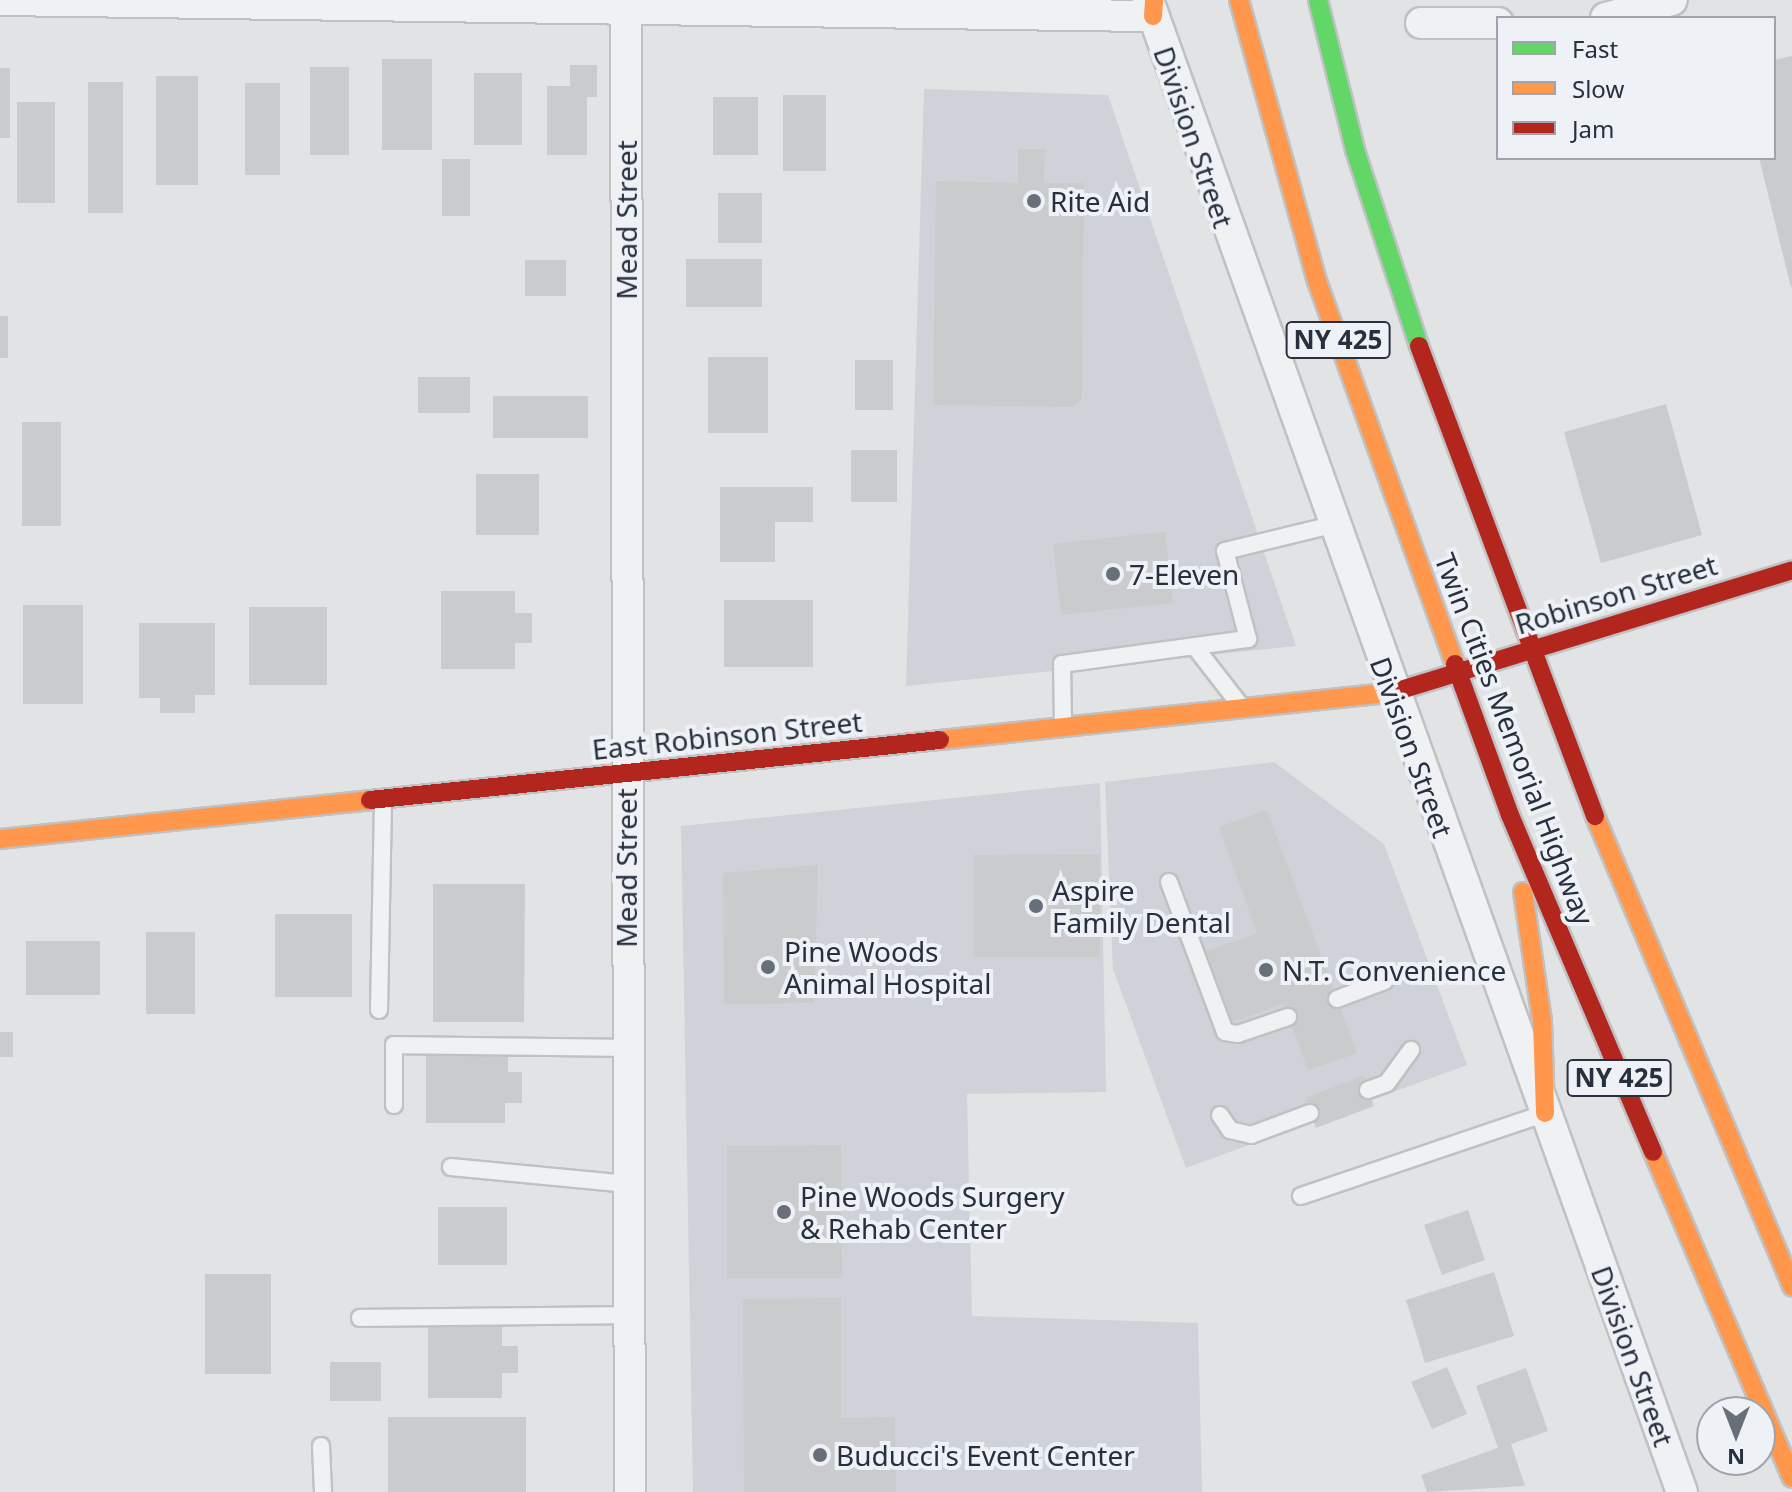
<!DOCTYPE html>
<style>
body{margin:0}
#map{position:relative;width:1792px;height:1492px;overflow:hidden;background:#e1e3e5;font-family:"Noto Sans",sans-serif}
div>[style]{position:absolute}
.built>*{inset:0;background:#cfd2d8}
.building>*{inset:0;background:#c9cbcd}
.roads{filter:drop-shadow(2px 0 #bfc1c3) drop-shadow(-2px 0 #bfc1c3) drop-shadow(0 2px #bfc1c3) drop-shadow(0 -2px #bfc1c3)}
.lane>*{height:16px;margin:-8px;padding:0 8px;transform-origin:8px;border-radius:8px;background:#f0f1f2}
.street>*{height:30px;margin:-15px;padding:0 15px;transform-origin:15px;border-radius:15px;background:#f0f1f2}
.fast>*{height:18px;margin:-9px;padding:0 9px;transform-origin:9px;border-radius:9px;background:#63d668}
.slow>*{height:18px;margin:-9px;padding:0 9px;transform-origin:9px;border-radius:9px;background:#ff974d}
.jam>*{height:18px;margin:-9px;padding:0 9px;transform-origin:9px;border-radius:9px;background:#b3261e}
.dots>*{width:22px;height:22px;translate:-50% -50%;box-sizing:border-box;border:4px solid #eef1f5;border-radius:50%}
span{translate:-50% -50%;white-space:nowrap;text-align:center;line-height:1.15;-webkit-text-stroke:8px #eef1f5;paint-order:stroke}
.shield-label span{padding:2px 6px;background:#eef1f5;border:2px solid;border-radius:6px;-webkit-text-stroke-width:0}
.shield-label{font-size:26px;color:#28303e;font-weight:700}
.street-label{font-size:28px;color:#28303e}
.poi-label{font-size:28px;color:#28303e}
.left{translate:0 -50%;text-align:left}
.legend{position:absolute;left:1496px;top:16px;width:280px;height:144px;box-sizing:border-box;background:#eef1f5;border:2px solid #9fa4ac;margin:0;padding:10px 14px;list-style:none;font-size:24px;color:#28303e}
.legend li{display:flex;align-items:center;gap:16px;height:40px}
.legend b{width:40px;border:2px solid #9fa4ac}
.north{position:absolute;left:1696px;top:1396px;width:80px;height:80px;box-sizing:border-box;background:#eef1f5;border:2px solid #9fa4ac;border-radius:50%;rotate:180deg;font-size:22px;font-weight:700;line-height:32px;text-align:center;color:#28303e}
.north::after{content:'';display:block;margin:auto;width:28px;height:36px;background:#696f78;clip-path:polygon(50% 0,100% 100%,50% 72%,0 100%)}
</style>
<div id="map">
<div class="built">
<div style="clip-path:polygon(924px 89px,1108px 95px,1296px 646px,906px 686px)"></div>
<div style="clip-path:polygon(1274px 762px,1384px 844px,1467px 1065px,1186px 1168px,1113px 969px,1105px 782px)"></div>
<div style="clip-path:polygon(1100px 783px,1106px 1092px,967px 1094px,972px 1316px,1198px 1323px,1202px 1492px,693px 1492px,681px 826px)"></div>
</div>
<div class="building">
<div style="clip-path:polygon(1792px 56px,1792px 287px,1791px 287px,1759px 158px,1774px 158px,1774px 60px)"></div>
<div style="clip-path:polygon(382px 59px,432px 59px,432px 150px,382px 150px)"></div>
<div style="clip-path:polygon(570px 65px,597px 65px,597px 97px,587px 97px,587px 155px,547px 155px,547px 86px,570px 86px)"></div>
<div style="clip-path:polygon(310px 67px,349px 67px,349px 155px,310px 155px)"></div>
<div style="clip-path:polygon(0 68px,10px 68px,10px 138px,0 138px)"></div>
<div style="clip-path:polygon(474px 73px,522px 73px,522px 145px,474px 145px)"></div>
<div style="clip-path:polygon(156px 76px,198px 76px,198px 185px,156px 185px)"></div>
<div style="clip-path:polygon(88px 82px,123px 82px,123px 213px,88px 213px)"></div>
<div style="clip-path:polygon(245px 83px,280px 83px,280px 175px,245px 175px)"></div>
<div style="clip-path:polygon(783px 95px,826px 95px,826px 171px,783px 171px)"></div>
<div style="clip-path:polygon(713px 97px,758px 97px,758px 155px,713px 155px)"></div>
<div style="clip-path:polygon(17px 102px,55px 102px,55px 203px,17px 203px)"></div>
<div style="clip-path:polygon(1018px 149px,1045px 149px,1044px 183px,1084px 183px,1082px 398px,1074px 407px,933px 405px,936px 181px,1018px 183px)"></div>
<div style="clip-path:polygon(442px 159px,470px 159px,470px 216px,442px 216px)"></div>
<div style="clip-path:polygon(718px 193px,762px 193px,762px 243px,718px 243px)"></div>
<div style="clip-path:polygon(686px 259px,762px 259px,762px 307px,686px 307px)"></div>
<div style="clip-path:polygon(525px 260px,566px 260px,566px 296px,525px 296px)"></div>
<div style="clip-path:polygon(0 316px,8px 316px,8px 358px,0 358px)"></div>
<div style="clip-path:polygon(708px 357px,768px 357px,768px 433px,708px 433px)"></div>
<div style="clip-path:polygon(855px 360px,893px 360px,893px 410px,855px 410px)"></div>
<div style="clip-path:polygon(418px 377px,470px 377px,470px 413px,418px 413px)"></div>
<div style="clip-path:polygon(493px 396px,588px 396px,588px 438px,493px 438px)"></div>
<div style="clip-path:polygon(1666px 404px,1702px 535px,1601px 563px,1564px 432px)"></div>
<div style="clip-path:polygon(22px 422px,61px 422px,61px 526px,22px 526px)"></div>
<div style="clip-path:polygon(851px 450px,897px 450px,897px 502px,851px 502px)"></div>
<div style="clip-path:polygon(476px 474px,539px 474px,539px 535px,476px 535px)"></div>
<div style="clip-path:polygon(720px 487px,813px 487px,813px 522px,775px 522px,775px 562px,720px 562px)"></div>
<div style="clip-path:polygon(1165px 532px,1173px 603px,1061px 615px,1053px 544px)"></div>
<div style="clip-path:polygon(441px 591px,515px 591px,515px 613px,532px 613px,532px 643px,515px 643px,515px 669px,441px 669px)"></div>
<div style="clip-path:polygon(724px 600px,813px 600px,813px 667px,724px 667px)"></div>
<div style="clip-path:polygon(23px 605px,83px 605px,83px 704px,23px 704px)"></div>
<div style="clip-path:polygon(249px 607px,327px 607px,327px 685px,249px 685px)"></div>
<div style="clip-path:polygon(139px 623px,215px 623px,215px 695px,195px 695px,195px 713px,160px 713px,160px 698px,139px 698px)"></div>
<div style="clip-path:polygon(1267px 810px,1357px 1053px,1308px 1070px,1283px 1004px,1233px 1022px,1207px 951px,1257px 933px,1219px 827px)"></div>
<div style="clip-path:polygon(1100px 854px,1100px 957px,973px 957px,973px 855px)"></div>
<div style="clip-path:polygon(818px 865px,814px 1003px,724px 1004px,723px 873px)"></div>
<div style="clip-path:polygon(433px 884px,525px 884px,524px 1022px,433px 1022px)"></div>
<div style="clip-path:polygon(275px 914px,352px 914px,352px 997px,275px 997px)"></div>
<div style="clip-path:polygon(146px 932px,195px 932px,195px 1014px,146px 1014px)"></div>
<div style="clip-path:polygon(26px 941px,100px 941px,100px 995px,26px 995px)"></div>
<div style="clip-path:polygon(0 1032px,13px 1032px,13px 1057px,0 1057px)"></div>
<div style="clip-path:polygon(426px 1051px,508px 1051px,508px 1072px,522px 1072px,522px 1103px,505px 1103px,505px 1123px,426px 1123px)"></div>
<div style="clip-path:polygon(1363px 1076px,1374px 1106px,1316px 1128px,1305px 1098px)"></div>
<div style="clip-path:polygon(841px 1145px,842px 1278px,727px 1278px,727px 1146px)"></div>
<div style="clip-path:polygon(438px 1207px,507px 1207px,507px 1265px,438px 1265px)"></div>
<div style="clip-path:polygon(1468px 1210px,1485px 1260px,1442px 1275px,1424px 1225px)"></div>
<div style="clip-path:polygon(1494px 1272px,1514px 1336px,1425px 1363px,1406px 1300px)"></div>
<div style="clip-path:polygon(205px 1274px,271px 1274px,271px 1374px,205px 1374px)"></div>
<div style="clip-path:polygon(841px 1298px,841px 1418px,895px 1417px,896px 1492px,744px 1492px,743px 1299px)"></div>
<div style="clip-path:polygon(428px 1321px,502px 1321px,502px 1346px,518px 1346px,518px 1373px,502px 1373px,502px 1398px,428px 1398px)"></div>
<div style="clip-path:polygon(330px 1362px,381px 1362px,381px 1401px,330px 1401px)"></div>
<div style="clip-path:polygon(1447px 1367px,1467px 1414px,1432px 1429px,1411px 1382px)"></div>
<div style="clip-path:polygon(1526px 1368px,1548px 1431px,1511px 1444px,1525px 1486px,1427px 1492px,1421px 1475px,1498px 1448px,1476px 1386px)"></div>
<div style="clip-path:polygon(388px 1417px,526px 1417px,526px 1492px,388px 1492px)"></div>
</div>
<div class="roads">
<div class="lane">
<div style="left:1195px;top:647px;width:73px;rotate:52.2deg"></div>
<div style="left:1063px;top:725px;width:61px;rotate:-90.9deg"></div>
<div style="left:1062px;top:664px;width:188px;rotate:-7.7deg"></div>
<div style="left:1248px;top:639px;width:91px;rotate:-104.6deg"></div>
<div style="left:1225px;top:551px;width:110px;rotate:-13.7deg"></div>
<div style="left:1169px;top:882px;width:160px;rotate:69.5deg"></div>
<div style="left:1225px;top:1032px;width:13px;rotate:9deg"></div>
<div style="left:1238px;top:1034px;width:53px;rotate:-18.8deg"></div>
<div style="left:1337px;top:999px;width:51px;rotate:-20.6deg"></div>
<div style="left:379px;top:1010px;width:210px;rotate:-88.9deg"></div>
<div style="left:1368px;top:1090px;width:20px;rotate:-20deg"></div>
<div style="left:1387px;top:1083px;width:41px;rotate:-54deg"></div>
<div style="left:394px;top:1105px;width:60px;rotate:-90deg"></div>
<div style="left:394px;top:1045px;width:233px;rotate:0.7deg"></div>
<div style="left:1220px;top:1115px;width:18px;rotate:56deg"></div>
<div style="left:1230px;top:1130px;width:22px;rotate:13deg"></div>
<div style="left:1251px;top:1135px;width:63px;rotate:-20.4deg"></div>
<div style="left:451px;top:1167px;width:178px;rotate:5.5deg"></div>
<div style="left:1301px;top:1196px;width:256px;rotate:-18.7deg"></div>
<div style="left:360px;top:1318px;width:269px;rotate:-0.6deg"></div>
<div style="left:321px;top:1446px;width:46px;rotate:87.5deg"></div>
</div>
<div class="street">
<div style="left:0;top:0;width:1153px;rotate:0.8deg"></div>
<div style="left:1148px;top:0;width:1585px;rotate:70.31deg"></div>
<div style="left:626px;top:5px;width:1487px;rotate:89.85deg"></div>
<div style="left:1606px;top:18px;width:68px;rotate:-15.3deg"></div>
<div style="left:1421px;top:23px;width:77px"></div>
</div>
<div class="fast">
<div style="left:1318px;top:0;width:154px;rotate:76.1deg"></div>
<div style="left:1355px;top:150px;width:206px;rotate:71.9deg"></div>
</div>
<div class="slow">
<div style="left:1239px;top:0;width:292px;rotate:74.5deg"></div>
<div style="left:1317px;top:281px;width:407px;rotate:70.2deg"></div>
<div style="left:1153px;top:16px;width:16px;rotate:-86deg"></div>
<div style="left:940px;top:740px;width:457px;rotate:-6deg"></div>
<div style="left:1595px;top:816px;width:510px;rotate:67.26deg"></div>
<div style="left:0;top:839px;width:372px;rotate:-6deg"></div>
<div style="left:1523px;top:892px;width:130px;rotate:81.6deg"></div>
<div style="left:1542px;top:1021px;width:92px;rotate:88.1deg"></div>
<div style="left:1653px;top:1152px;width:354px;rotate:66.9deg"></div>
</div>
<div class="jam">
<div style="left:1419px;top:346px;width:502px;rotate:69.47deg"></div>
<div style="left:1455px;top:664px;width:161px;rotate:70deg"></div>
<div style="left:1510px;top:815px;width:366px;rotate:67deg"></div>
<div style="left:1394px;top:692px;width:416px;rotate:-17deg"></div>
<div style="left:370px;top:800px;width:573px;rotate:-6.01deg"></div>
</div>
</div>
<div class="dots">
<div style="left:1034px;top:201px;background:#696f78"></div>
<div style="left:1113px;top:574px;background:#696f78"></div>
<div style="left:1036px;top:906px;background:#696f78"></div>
<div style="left:768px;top:967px;background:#696f78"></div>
<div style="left:1266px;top:970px;background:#696f78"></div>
<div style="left:784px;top:1212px;background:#696f78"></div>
<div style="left:820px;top:1455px;background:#696f78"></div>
</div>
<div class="shield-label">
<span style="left:1338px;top:340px">NY 425</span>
<span style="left:1619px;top:1078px">NY 425</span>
</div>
<div class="street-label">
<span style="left:1194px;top:137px;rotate:71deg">Division Street</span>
<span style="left:626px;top:220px;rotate:-90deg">Mead Street</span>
<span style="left:1616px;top:594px;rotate:-17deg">Robinson Street</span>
<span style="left:727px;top:735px;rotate:-6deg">East Robinson Street</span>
<span style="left:1515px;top:739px;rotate:69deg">Twin Cities Memorial Highway</span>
<span style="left:1412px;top:747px;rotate:70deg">Division Street</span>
<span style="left:626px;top:868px;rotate:-90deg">Mead Street</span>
<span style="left:1633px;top:1356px;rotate:70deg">Division Street</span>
</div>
<div class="poi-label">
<span class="left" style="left:1050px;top:201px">Rite Aid</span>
<span class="left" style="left:1129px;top:574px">7-Eleven</span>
<span class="left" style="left:1052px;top:906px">Aspire<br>Family Dental</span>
<span class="left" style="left:784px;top:967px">Pine Woods<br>Animal Hospital</span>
<span class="left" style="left:1282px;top:970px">N.T. Convenience</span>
<span class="left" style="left:800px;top:1212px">Pine Woods Surgery<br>&amp; Rehab Center</span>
<span class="left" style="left:836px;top:1455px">Buducci's Event Center</span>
</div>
<ul class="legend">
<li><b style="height:10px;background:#63d668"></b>Fast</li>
<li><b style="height:10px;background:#ff974d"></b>Slow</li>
<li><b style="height:10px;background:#b3261e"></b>Jam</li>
</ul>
<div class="north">N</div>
</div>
